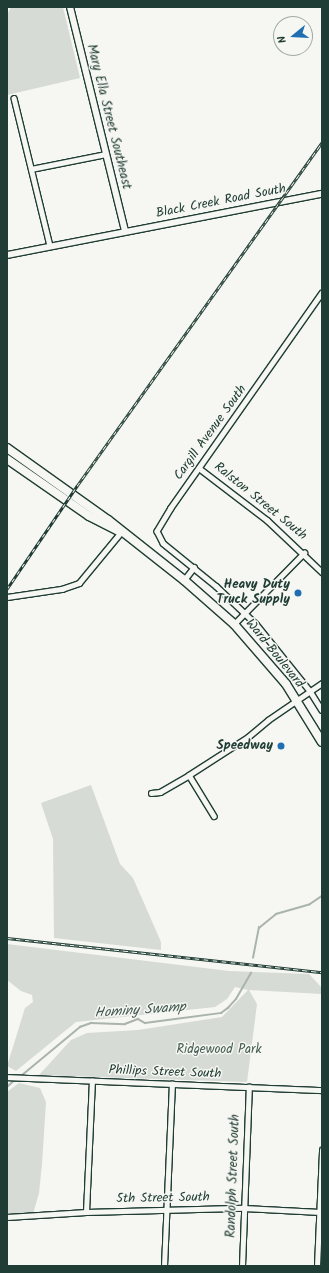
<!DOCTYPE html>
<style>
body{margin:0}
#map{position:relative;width:329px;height:1273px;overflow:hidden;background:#f6f6f2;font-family:Kalam,sans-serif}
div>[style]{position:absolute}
.green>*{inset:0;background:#d6dbd6}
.stream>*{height:1.5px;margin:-0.75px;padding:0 0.75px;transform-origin:0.75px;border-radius:0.75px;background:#aab3ae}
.roads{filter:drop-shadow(1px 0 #1f3d34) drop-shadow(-1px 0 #1f3d34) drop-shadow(0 1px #1f3d34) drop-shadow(0 -1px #1f3d34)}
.street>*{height:4.5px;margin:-2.25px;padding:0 2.25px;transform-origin:2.25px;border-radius:2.25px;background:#f6f6f2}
.secondary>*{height:6px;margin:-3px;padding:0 3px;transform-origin:3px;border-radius:3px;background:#f6f6f2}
.highway>*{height:8px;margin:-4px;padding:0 4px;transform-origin:4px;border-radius:4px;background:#f6f6f2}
.rail>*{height:3px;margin-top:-1.5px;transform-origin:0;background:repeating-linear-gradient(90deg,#f6f6f2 0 4.5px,#1f3d34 0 9px);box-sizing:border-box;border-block:1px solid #1f3d34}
.dots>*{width:11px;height:11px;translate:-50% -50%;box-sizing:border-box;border:2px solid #f6f6f2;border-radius:50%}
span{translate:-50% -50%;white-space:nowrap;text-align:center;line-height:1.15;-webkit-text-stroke:3px #f6f6f2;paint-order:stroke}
.street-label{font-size:13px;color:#1f3d34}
.poi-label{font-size:13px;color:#1f3d34;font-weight:700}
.right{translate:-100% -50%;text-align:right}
.park-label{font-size:13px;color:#445d54}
.water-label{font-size:14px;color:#425a52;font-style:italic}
.frame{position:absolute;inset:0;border:8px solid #1f3d34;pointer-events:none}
.north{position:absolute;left:273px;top:16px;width:40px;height:40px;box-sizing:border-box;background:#f6f6f2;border:1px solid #a0aca6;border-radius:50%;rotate:252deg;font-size:11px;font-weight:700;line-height:16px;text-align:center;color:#1f3d34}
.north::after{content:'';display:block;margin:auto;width:14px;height:18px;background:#1f6fb2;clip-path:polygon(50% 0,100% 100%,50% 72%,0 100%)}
</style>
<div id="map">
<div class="green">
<div style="clip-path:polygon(11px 7px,63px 7px,80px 78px,7px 95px,7px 15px)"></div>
<div style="clip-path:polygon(91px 785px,120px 864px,133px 878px,161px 942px,161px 950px,54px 938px,53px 839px,41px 803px)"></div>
<div style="clip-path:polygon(7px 944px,229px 971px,309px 974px,322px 988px,322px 994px,249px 990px,257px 1004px,247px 1082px,39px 1075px,71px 1040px,87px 1033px,138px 1030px,222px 1017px,248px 990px,235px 987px,227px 999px,215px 1007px,76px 1022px,16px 1071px,7px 1066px,25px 1008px,33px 1002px,32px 995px,21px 991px,7px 980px)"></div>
<div style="clip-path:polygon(19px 1083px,40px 1088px,46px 1102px,42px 1164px,39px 1193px,33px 1214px,7px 1217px,7px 1092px)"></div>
</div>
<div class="stream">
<div style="left:253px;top:958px;width:31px;rotate:-79deg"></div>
<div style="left:259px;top:928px;width:22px;rotate:-39deg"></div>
<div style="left:276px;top:914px;width:35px;rotate:-16deg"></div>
<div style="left:310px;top:904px;width:14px;rotate:-34deg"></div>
<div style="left:21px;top:1076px;width:77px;rotate:-39.7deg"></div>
<div style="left:80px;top:1027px;width:12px;rotate:-20deg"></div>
<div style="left:91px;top:1023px;width:34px;rotate:2deg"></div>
<div style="left:125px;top:1024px;width:14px;rotate:-21deg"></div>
<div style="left:138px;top:1019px;width:8px;rotate:30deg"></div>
<div style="left:145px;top:1023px;width:77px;rotate:-7.5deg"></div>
<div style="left:221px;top:1013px;width:9px;rotate:-36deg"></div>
<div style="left:228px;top:1008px;width:12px;rotate:-48deg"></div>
<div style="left:236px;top:999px;width:30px;rotate:-60deg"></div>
<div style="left:7px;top:1087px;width:12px;rotate:-42deg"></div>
</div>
<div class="roads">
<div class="street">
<div style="left:14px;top:98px;width:152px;rotate:76.3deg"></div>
<div style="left:31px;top:169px;width:76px;rotate:-11.3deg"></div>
<div style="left:322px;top:293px;width:263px;rotate:125.1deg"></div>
<div style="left:171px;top:508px;width:27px;rotate:121deg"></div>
<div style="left:157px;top:531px;width:13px;rotate:63deg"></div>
<div style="left:163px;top:543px;width:68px;rotate:39.1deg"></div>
<div style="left:216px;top:586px;width:55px;rotate:43.5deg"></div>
<div style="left:256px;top:624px;width:86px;rotate:51.1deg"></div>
<div style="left:310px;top:691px;width:22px;rotate:58deg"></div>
<div style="left:199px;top:468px;width:86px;rotate:37.4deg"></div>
<div style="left:267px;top:520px;width:76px;rotate:43.4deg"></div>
<div style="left:184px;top:580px;width:16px;rotate:-52deg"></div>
<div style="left:7px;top:597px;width:56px;rotate:-8.3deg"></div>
<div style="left:62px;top:589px;width:18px;rotate:-19deg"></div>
<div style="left:79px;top:583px;width:66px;rotate:-50.5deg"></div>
<div style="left:234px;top:624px;width:100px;rotate:-45.4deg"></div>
<div style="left:189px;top:775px;width:48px;rotate:58.6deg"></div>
<div style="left:151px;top:793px;width:9px;rotate:-6deg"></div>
<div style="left:160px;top:792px;width:34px;rotate:-30deg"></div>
<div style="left:189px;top:775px;width:70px;rotate:-32.8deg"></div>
<div style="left:248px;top:737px;width:26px;rotate:-40deg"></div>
<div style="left:268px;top:720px;width:65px;rotate:-34.4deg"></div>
<div style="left:7px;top:1077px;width:315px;rotate:2.4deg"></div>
<div style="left:86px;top:1212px;width:131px;rotate:-87.4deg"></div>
<div style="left:7px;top:1217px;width:79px;rotate:-3.6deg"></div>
<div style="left:86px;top:1212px;width:158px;rotate:-1.5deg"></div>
<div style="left:244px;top:1208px;width:76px;rotate:3deg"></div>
<div style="left:164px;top:1266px;width:182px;rotate:-87.5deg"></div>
<div style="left:242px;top:1266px;width:179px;rotate:-87.8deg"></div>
<div style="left:317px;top:1266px;width:116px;rotate:-87.5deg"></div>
</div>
<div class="secondary">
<div style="left:70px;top:7px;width:231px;rotate:76.2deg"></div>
<div style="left:7px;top:255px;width:321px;rotate:-11deg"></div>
</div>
<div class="highway">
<div style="left:7px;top:448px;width:124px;rotate:35.5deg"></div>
<div style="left:108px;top:520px;width:97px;rotate:38.3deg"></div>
<div style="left:184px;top:580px;width:67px;rotate:41.3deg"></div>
<div style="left:234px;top:624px;width:79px;rotate:49.1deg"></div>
<div style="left:286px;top:684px;width:68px;rotate:58.2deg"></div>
<div style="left:7px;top:459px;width:100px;rotate:34.8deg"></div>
<div style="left:89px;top:516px;width:33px;rotate:27deg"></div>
</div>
</div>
<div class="rail">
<div style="left:7px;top:589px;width:125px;rotate:-55.8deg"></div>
<div style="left:77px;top:486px;width:422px;rotate:-54.5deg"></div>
<div style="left:7px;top:938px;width:317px;rotate:6.2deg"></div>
</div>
<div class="dots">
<div style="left:298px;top:593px;background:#1f6fb2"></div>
<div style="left:281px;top:746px;background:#1f6fb2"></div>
</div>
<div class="street-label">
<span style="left:108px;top:117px;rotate:76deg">Mary Ella Street Southeast</span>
<span style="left:221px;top:202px;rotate:-11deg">Black Creek Road South</span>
<span style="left:211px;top:433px;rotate:-54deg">Cargill Avenue South</span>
<span style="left:260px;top:502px;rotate:39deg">Ralston Street South</span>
<span style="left:274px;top:654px;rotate:51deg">Ward Boulevard</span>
<span style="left:165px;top:1073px;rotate:2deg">Phillips Street South</span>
<span style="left:234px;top:1176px;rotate:-88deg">Randolph Street South</span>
<span style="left:163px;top:1199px;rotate:-1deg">5th Street South</span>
</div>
<div class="poi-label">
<span class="right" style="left:290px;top:593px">Heavy Duty<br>Truck Supply</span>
<span class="right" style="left:273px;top:746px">Speedway</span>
</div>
<div class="park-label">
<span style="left:219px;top:1050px">Ridgewood Park</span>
</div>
<div class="water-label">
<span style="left:140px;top:1010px;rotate:-4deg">Hominy Swamp</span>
</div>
<div class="frame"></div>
<div class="north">N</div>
</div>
